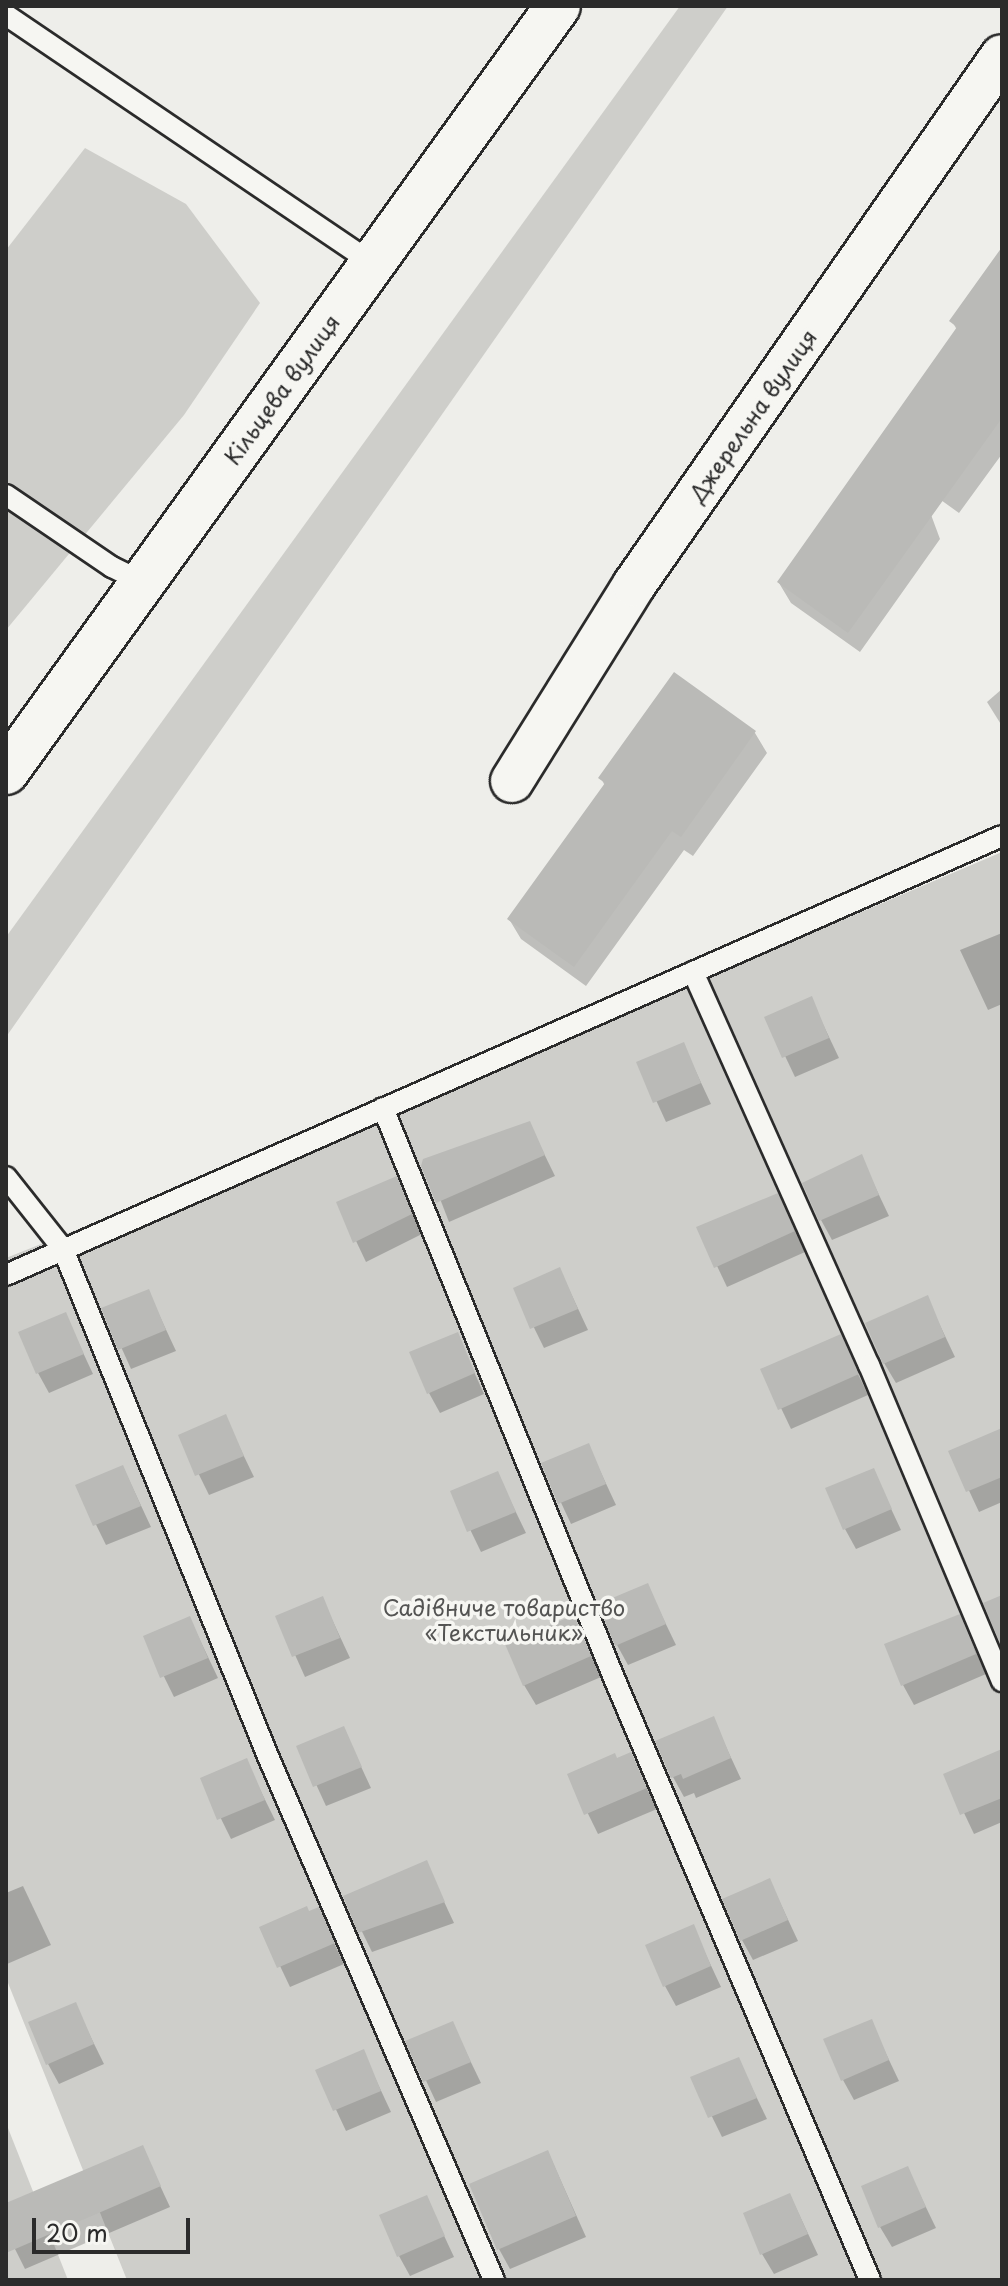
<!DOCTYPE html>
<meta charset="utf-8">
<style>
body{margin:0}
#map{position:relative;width:1008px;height:2286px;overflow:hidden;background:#eeeeea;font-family:"Playpen Sans",sans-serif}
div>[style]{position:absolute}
.green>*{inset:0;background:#cececa}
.shadow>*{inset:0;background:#0003}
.building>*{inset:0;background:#babab7}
.roads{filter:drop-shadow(2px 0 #2b2b2b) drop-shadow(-2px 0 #2b2b2b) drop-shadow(0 2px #2b2b2b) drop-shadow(0 -2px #2b2b2b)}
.lane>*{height:20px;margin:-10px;padding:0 10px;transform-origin:10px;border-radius:10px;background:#f6f6f2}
.street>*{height:42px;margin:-21px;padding:0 21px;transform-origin:21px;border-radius:21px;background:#f6f6f2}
.secondary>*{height:44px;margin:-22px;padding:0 22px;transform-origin:22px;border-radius:22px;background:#f6f6f2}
span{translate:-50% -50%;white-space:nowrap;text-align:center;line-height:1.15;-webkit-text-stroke:7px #f6f6f2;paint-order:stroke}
.street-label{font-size:22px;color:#2b2b2b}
.park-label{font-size:22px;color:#545453}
.frame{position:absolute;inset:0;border:8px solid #2b2b2b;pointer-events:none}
.scale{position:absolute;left:32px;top:2218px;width:158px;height:36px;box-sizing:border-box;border:4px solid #2b2b2b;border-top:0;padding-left:10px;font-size:24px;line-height:28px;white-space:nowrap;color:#2b2b2b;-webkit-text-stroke:6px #f6f6f2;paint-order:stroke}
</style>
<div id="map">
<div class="green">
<div style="clip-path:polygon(680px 6px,728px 6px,6px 1037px,6px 937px)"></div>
<div style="clip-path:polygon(85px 148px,186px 204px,260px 303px,184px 415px,6px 630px,6px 250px)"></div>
<div style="clip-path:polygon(1002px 852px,1002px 2280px,127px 2280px,6px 1978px,6px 1258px,676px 991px)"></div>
<div style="clip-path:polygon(6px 2123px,68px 2280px,6px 2280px)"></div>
</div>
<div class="shadow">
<div style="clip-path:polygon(1002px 253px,1002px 454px,959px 513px,920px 485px,940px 539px,860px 652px,791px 603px,779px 583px,957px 330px,952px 321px)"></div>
<div style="clip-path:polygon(675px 675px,755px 733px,767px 753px,693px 856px,684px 850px,586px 986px,521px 939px,509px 919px,605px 786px,601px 778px)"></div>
<div style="clip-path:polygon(1002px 689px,1002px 726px,987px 702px)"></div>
<div style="clip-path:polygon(1002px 933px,1002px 1004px,988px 1010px,960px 950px)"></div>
<div style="clip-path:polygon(811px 999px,839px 1058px,795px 1077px,767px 1018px)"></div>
<div style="clip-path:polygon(683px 1044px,711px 1104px,666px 1122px,639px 1063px)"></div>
<div style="clip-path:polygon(529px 1123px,555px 1176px,449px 1222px,425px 1160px)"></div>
<div style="clip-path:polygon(861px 1157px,889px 1216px,832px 1240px,821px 1220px)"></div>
<div style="clip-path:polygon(396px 1179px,422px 1234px,366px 1262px,338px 1203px)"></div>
<div style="clip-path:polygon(777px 1195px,805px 1252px,727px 1287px,699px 1228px)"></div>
<div style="clip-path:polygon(560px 1270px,588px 1330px,544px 1348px,515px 1289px)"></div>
<div style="clip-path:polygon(148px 1291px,176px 1351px,131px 1369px,104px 1309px)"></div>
<div style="clip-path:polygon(927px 1298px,955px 1357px,896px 1383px,884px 1363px)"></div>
<div style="clip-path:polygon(65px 1314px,93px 1374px,49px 1393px,38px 1373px)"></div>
<div style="clip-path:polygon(457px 1334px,484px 1394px,440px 1413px,429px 1393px)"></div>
<div style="clip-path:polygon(840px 1336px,868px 1395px,791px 1429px,763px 1370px)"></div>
<div style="clip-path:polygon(225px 1417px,254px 1477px,209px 1495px,180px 1436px)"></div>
<div style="clip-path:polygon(588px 1445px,616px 1505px,571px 1524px,543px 1464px)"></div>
<div style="clip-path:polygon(1002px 1445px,1002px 1502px,979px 1512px,951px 1452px)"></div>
<div style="clip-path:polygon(123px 1467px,151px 1527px,106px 1545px,77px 1486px)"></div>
<div style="clip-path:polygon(873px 1470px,901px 1530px,856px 1549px,845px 1529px)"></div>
<div style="clip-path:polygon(497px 1473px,526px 1533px,481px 1552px,452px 1492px)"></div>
<div style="clip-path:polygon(647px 1585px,676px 1645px,628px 1665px,617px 1645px)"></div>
<div style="clip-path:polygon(322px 1598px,350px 1658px,305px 1677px,278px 1617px)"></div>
<div style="clip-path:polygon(959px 1616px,986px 1674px,914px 1705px,903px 1685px)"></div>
<div style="clip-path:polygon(573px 1617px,601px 1677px,536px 1705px,524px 1685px)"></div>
<div style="clip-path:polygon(190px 1619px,218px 1678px,174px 1697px,145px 1638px)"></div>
<div style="clip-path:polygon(713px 1719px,741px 1779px,696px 1798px,694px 1793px,684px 1797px,673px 1777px)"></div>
<div style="clip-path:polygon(343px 1728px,371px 1788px,326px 1806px,299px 1747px)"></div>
<div style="clip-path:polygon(630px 1754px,657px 1809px,598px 1834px,569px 1775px)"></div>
<div style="clip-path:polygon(246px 1761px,275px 1820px,231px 1839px,202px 1780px)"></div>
<div style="clip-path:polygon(946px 1775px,1002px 1777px,1002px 1822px,974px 1834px)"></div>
<div style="clip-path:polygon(426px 1863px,454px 1923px,372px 1952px,345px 1897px)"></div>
<div style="clip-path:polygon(770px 1881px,798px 1941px,753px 1960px,742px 1940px)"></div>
<div style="clip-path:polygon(23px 1886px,51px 1945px,7px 1964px,6px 1893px)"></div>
<div style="clip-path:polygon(318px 1909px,344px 1964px,290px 1987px,262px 1928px)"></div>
<div style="clip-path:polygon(693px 1927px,721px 1987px,676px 2006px,665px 1986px)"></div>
<div style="clip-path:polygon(75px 2005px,104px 2064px,59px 2084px,48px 2064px)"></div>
<div style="clip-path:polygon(871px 2022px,899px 2081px,854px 2100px,843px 2080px)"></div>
<div style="clip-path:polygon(452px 2023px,481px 2083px,436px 2102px,408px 2042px)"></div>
<div style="clip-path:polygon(363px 2052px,391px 2112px,346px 2131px,318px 2071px)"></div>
<div style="clip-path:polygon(738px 2059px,767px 2119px,722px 2137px,693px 2078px)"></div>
<div style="clip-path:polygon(142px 2147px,170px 2207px,25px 2269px,6px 2231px,6px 2206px)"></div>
<div style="clip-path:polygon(548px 2152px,586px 2237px,510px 2269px,499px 2249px)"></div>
<div style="clip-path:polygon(907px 2168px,936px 2228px,892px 2247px,880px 2227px)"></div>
<div style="clip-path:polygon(790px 2195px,818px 2255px,774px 2274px,762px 2254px)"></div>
<div style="clip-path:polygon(426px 2197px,454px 2257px,410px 2276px,399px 2256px)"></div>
</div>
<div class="building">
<div style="clip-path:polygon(1002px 247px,1002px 418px,848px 633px,777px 582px,957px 327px,949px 321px)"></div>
<div style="clip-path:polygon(674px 672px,756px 731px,681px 837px,672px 831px,574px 967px,507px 919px,605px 783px,598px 778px)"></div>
<div style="clip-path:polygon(812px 996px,829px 1038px,782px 1058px,764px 1017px)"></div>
<div style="clip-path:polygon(684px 1042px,701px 1083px,653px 1103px,636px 1062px)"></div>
<div style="clip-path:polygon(530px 1121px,545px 1155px,436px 1203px,421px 1166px,423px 1159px)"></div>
<div style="clip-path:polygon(862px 1154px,879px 1195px,819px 1221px,802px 1183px)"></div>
<div style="clip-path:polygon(397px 1176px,412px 1214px,353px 1243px,336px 1202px)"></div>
<div style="clip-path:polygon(778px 1193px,795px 1231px,714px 1268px,696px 1227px)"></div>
<div style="clip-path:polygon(560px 1267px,578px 1309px,530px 1329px,513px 1288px)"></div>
<div style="clip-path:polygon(149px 1289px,166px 1330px,118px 1350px,101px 1308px)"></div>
<div style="clip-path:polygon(928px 1295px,945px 1337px,883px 1364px,865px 1323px)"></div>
<div style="clip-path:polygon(66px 1312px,84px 1354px,36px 1374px,18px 1332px)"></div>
<div style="clip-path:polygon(458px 1332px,475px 1373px,427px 1394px,409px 1352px)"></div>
<div style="clip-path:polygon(841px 1334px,859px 1374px,778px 1410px,760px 1369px)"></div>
<div style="clip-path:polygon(226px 1414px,244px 1456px,195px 1476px,178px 1435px)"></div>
<div style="clip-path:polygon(1002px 1428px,1002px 1477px,966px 1492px,948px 1451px)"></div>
<div style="clip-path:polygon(589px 1443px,606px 1484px,558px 1504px,541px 1463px)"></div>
<div style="clip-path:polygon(123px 1465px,141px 1506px,93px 1526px,75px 1485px)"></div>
<div style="clip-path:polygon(874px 1468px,892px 1509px,843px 1530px,825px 1488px)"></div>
<div style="clip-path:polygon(498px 1471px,516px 1512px,467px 1532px,450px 1491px)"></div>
<div style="clip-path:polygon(648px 1583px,666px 1624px,615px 1646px,598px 1604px)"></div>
<div style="clip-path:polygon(1002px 1595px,1002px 1642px,1000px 1643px,983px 1603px)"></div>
<div style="clip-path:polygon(323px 1596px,340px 1638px,292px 1657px,275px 1616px)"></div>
<div style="clip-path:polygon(960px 1614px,976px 1654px,901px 1686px,884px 1644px)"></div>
<div style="clip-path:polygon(574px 1615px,591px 1656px,523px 1686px,505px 1644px)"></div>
<div style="clip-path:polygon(190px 1616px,208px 1658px,160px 1678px,143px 1636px)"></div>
<div style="clip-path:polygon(714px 1716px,731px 1758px,683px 1779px,681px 1774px,671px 1778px,655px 1741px)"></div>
<div style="clip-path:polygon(344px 1726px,362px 1767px,313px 1787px,296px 1746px)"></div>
<div style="clip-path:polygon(1002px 1749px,1002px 1798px,960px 1815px,943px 1774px)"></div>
<div style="clip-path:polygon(631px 1752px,647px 1788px,584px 1815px,567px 1774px,615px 1753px,617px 1758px)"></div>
<div style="clip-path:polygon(247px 1758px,265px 1800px,217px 1820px,200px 1778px)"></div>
<div style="clip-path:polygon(427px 1860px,445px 1902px,358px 1933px,343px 1896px)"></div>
<div style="clip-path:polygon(770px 1878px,788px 1920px,740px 1941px,722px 1899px)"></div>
<div style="clip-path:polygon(307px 1906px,309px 1911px,319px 1907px,335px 1943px,277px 1968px,259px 1927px)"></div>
<div style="clip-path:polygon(694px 1924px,711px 1966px,663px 1987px,645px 1945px)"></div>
<div style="clip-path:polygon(76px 2002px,94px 2044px,46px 2065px,28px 2022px)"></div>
<div style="clip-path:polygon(872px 2019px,889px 2060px,841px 2081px,823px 2039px)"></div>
<div style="clip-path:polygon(453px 2021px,471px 2062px,423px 2082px,405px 2041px)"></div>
<div style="clip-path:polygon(364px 2049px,381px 2091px,333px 2111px,315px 2070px)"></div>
<div style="clip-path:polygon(739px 2057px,757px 2098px,708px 2118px,690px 2077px)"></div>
<div style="clip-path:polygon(143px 2145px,161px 2186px,6px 2253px,6px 2203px)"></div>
<div style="clip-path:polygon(548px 2150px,576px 2216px,497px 2250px,469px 2184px)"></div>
<div style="clip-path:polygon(908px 2166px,926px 2207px,878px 2228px,861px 2186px)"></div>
<div style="clip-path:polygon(790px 2193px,808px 2234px,760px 2255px,743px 2213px)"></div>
<div style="clip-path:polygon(427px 2195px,445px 2236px,397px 2257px,379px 2215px)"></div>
</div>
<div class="roads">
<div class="lane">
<div style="left:6px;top:15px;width:442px;rotate:34.1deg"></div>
<div style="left:6px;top:495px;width:128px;rotate:34.2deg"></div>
<div style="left:112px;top:567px;width:34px;rotate:26deg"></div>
<div style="left:693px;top:972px;width:431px;rotate:65.9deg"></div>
<div style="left:869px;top:1365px;width:343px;rotate:67.2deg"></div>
<div style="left:383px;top:1108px;width:615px;rotate:67.94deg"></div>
<div style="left:614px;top:1678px;width:654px;rotate:66.96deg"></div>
<div style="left:6px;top:1177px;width:92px;rotate:51.6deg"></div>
<div style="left:63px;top:1249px;width:545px;rotate:68deg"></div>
<div style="left:267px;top:1754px;width:573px;rotate:66.66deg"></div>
<div style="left:6px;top:1275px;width:1088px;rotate:-23.79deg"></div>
</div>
<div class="street">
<div style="left:512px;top:781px;width:231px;rotate:-58.1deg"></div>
<div style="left:634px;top:585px;width:644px;rotate:-55.18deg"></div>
</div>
<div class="secondary">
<div style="left:6px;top:772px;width:944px;rotate:-54.22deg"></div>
</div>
</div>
<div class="street-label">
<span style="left:281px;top:389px;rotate:-54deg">Кільцева вулиця</span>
<span style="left:752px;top:415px;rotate:-55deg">Джерельна вулиця</span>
</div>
<div class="park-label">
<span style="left:504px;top:1619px">Садівниче товариство<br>«Текстильник»</span>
</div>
<div class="frame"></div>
<div class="scale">20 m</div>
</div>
